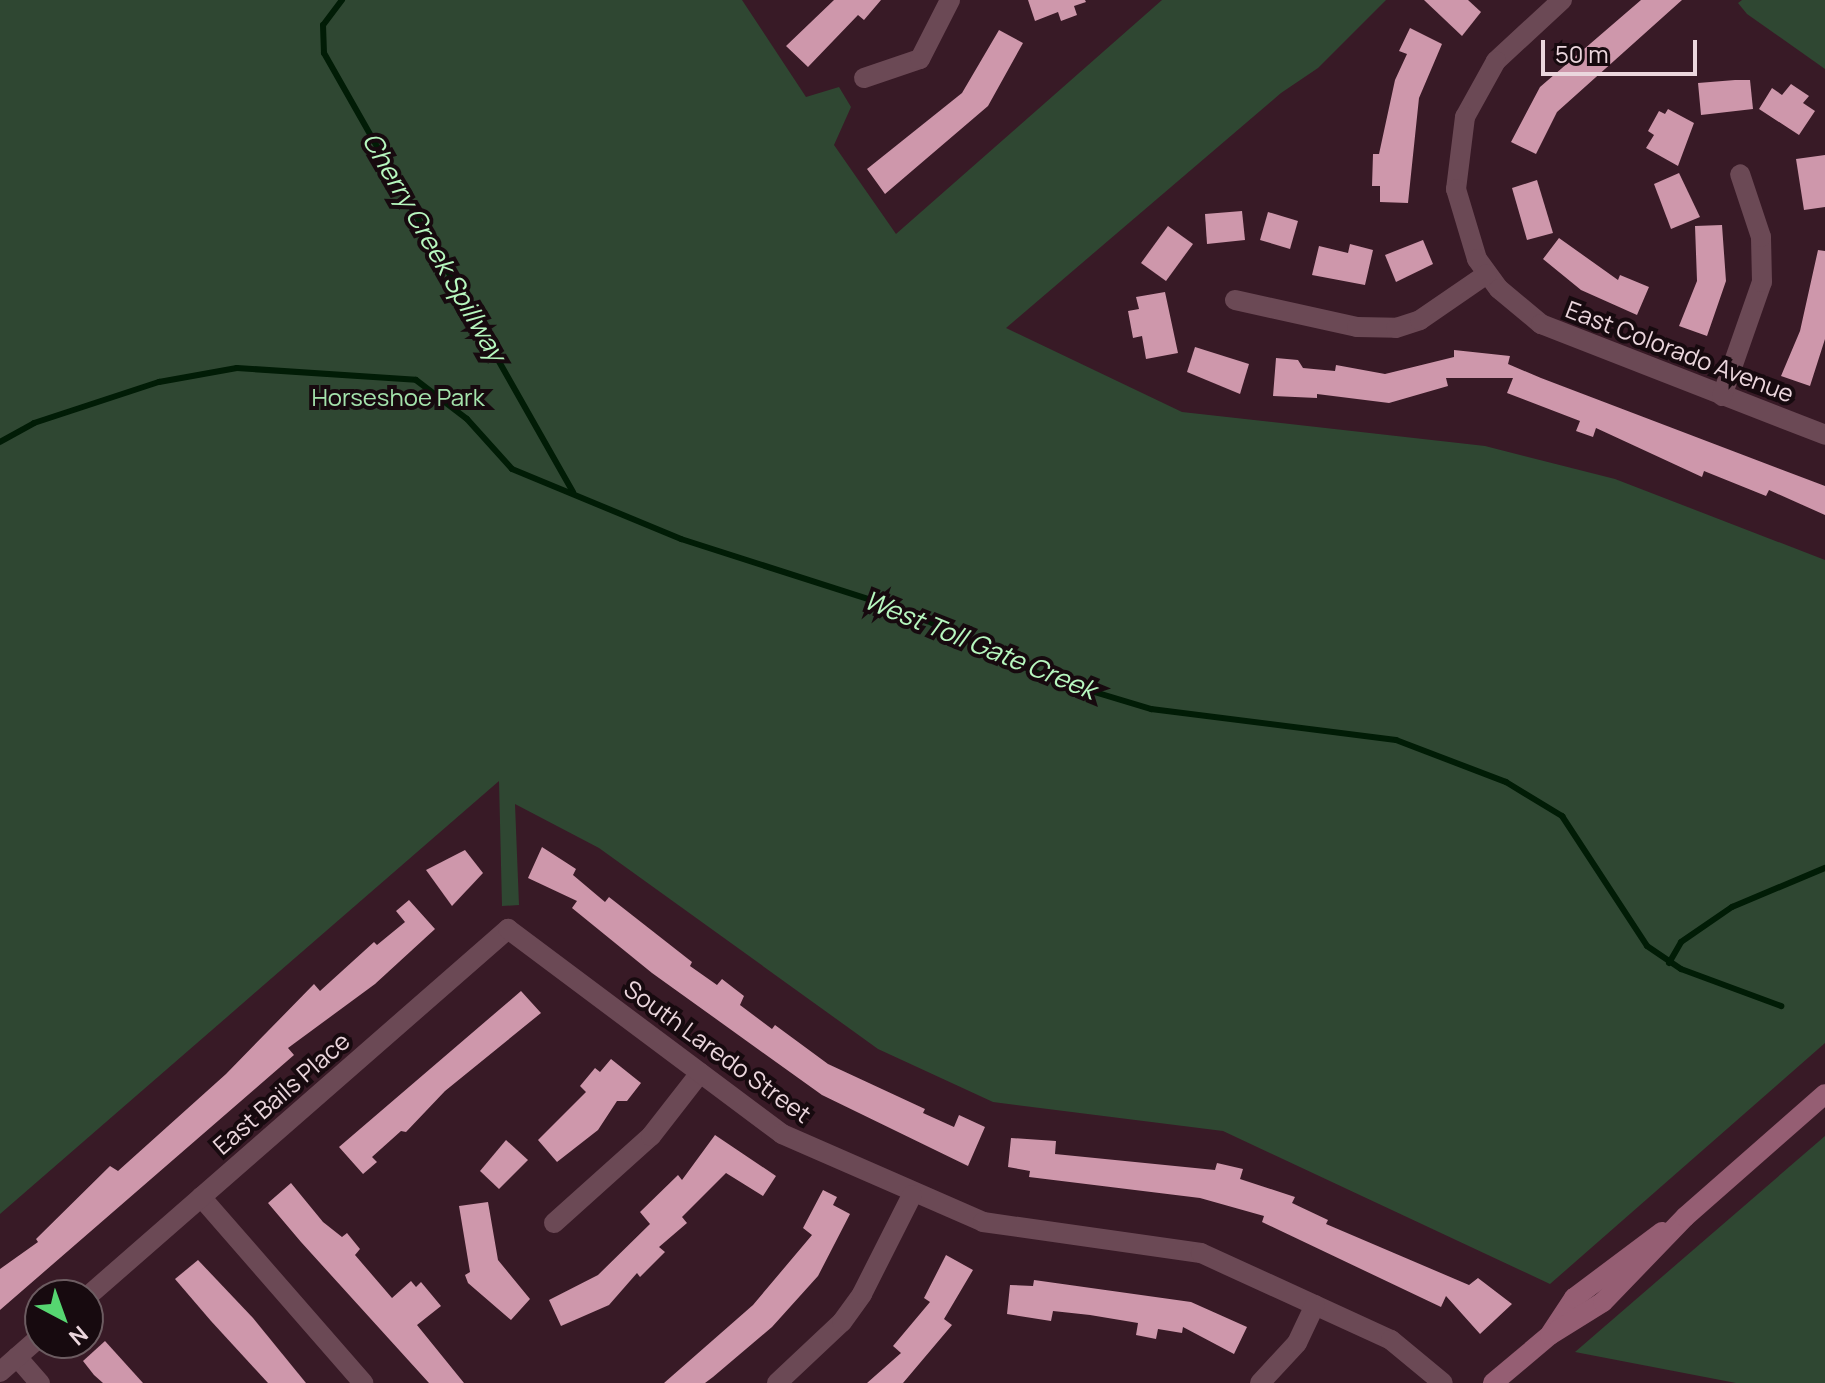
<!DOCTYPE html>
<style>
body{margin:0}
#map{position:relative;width:1825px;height:1383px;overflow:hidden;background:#381a26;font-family:Manrope,sans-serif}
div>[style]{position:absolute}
.green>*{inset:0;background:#2f4732}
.stream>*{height:6px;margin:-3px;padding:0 3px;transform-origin:3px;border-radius:3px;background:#011c06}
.building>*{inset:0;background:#ce97ab}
.street>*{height:20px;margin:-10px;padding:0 10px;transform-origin:10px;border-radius:10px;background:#6b4955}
.secondary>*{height:20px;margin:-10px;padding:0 10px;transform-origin:10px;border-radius:10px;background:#955e73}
span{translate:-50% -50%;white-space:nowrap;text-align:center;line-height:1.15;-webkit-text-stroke:8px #170a0f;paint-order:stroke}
.street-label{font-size:24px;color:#ebd6dd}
.park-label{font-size:24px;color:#a4e3ac}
.water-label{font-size:26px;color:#b7f7bf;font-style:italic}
.north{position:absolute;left:24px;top:1279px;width:80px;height:80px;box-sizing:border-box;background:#170a0f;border:2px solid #6c5c61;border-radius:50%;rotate:139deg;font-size:22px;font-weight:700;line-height:32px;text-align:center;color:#ebd6dd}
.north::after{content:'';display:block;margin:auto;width:28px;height:36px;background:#56d671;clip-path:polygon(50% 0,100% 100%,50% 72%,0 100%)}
.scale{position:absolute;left:1541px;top:40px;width:156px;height:36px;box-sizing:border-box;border:4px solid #ebd6dd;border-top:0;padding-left:10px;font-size:24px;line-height:28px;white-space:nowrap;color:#ebd6dd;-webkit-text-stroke:6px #170a0f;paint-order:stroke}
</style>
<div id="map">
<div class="green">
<div style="clip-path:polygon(0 0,742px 0,806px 97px,839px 87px,851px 107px,834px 145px,896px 234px,1162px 0,1386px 0,1318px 68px,1281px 93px,1006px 328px,1182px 412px,1485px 446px,1615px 479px,1825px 560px,1825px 1043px,1550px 1284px,1223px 1131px,993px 1102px,878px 1049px,599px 848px,515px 804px,519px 905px,502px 906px,499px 781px,0 1214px)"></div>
<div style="clip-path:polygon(1742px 0,1825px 0,1825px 69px,1747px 14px,1738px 3px)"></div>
<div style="clip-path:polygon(1825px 1136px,1825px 1383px,1736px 1383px,1575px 1352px)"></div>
</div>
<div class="stream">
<div style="left:342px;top:0;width:31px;rotate:127deg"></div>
<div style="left:323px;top:25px;width:28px;rotate:88deg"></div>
<div style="left:324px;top:53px;width:505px;rotate:60.44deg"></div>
<div style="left:0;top:442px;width:39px;rotate:-29deg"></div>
<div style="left:34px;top:423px;width:132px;rotate:-18.2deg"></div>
<div style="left:159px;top:382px;width:79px;rotate:-10.2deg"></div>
<div style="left:237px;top:368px;width:179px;rotate:3.8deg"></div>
<div style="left:416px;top:380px;width:64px;rotate:37.4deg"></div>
<div style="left:467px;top:419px;width:67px;rotate:48deg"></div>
<div style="left:512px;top:469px;width:183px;rotate:22.5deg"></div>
<div style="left:681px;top:539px;width:242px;rotate:17.8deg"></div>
<div style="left:911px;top:613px;width:152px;rotate:25.4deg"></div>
<div style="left:1048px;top:678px;width:108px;rotate:16.8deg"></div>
<div style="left:1151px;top:709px;width:247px;rotate:7.2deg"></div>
<div style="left:1396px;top:740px;width:118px;rotate:20.9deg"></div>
<div style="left:1506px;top:782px;width:66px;rotate:31.3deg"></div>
<div style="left:1562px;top:816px;width:155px;rotate:56.8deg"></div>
<div style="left:1647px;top:946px;width:41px;rotate:34.1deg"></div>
<div style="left:1681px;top:969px;width:107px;rotate:20.3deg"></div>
<div style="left:1669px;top:963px;width:24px;rotate:-60deg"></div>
<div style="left:1681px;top:942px;width:62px;rotate:-34.5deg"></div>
<div style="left:1732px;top:907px;width:101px;rotate:-22.8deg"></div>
</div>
<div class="building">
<div style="clip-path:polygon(834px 0,881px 0,864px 20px,858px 15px,808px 67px,786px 46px)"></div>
<div style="clip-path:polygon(1028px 0,1085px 0,1086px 2px,1074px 6px,1077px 15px,1061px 21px,1058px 12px,1035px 21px)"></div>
<div style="clip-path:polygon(1424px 0,1468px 0,1481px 12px,1462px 36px)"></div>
<div style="clip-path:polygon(1641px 0,1682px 0,1557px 112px,1536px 154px,1511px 142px,1540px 87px)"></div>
<div style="clip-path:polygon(1410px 28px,1442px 44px,1419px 98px,1408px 203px,1380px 202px,1380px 186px,1372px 186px,1373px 154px,1379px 154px,1395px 80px,1407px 54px,1399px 51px)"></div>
<div style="clip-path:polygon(999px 30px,1023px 43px,988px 106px,885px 194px,867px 169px,962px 93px)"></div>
<div style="clip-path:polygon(1735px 80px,1750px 80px,1753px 109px,1701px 115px,1698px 83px)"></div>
<div style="clip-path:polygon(1791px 84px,1809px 96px,1803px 103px,1815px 111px,1799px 135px,1759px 109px,1772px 88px,1782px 95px)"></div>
<div style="clip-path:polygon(1668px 109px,1694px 123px,1678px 166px,1646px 148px,1654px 135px,1648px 131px,1659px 111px,1665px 114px)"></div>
<div style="clip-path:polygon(1825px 155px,1825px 207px,1804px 210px,1796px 159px)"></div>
<div style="clip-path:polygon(1679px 173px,1700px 217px,1671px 229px,1654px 184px)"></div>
<div style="clip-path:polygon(1537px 180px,1553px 233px,1527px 240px,1512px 188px)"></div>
<div style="clip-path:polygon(1242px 211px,1245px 240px,1207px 244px,1205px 214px)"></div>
<div style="clip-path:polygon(1268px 212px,1298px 221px,1290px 249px,1260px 240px)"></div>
<div style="clip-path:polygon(1722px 225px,1726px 281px,1707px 336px,1679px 326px,1697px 281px,1695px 226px)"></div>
<div style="clip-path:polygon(1168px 226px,1193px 244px,1166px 281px,1141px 263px)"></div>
<div style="clip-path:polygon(1559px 238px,1618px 280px,1620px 275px,1649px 287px,1637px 315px,1581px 290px,1543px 259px)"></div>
<div style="clip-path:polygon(1423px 240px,1433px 264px,1396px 282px,1385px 255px)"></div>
<div style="clip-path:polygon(1350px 244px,1373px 250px,1365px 285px,1312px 275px,1319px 246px,1348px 253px)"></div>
<div style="clip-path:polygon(1818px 250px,1825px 251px,1825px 339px,1810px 386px,1781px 376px,1800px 331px)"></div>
<div style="clip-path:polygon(1165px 292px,1178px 353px,1146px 359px,1142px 336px,1133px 338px,1128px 311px,1139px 309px,1136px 297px)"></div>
<div style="clip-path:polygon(1195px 347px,1249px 364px,1240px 394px,1187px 372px)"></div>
<div style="clip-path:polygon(1454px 350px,1510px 356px,1508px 364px,1541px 378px,1825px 486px,1825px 515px,1769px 490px,1766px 496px,1704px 471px,1702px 477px,1596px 428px,1593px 437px,1576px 431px,1580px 421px,1507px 393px,1513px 378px,1446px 378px,1448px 386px,1389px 403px,1317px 394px,1317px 398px,1273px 396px,1276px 358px,1298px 360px,1303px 368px,1335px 371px,1336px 365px,1385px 374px,1454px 357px)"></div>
<div style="clip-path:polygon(542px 847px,576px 869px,573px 875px,605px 902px,609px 897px,692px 962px,690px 966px,717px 985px,722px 979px,744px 996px,740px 1005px,772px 1029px,775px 1025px,828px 1064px,925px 1109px,923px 1113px,954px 1127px,959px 1115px,985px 1127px,968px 1166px,822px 1095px,652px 973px,572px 908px,577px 901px,528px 878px)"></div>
<div style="clip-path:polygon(465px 850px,483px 873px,452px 906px,426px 870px)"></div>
<div style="clip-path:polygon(409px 900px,435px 929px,375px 984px,288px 1048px,294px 1055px,0 1310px,0 1269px,38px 1242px,36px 1239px,110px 1166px,118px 1171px,226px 1074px,314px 984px,320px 991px,374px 942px,377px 945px,405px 922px,396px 911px)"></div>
<div style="clip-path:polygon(521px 991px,541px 1013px,445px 1091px,406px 1132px,401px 1131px,372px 1157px,377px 1162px,363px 1174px,339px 1147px)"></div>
<div style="clip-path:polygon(611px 1059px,641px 1083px,627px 1101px,617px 1101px,598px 1130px,557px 1162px,538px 1140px,586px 1092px,580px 1086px,595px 1068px,600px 1072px)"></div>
<div style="clip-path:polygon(715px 1135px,776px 1176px,763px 1196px,726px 1173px,682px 1217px,687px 1223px,659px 1247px,665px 1252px,640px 1277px,637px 1273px,609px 1305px,561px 1326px,549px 1300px,598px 1275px,650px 1224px,640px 1212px,678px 1175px,682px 1180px)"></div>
<div style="clip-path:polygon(1011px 1138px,1056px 1141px,1055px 1154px,1215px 1170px,1217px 1163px,1243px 1169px,1240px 1179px,1295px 1197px,1292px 1203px,1328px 1220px,1326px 1224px,1469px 1285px,1478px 1278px,1512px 1304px,1480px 1334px,1446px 1296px,1441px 1307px,1262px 1222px,1264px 1216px,1200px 1198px,1029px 1177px,1030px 1171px,1008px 1167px)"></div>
<div style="clip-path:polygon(506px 1140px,528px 1160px,499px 1189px,480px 1171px)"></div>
<div style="clip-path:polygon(291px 1183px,323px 1222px,342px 1237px,347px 1233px,360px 1249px,355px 1255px,392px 1298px,411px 1281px,416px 1287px,421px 1282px,441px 1306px,417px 1325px,464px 1383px,429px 1383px,301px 1242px,268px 1203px)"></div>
<div style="clip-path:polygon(823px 1190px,837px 1197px,833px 1205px,850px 1214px,818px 1276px,772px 1327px,713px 1377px,705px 1383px,664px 1383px,753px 1305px,812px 1235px,803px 1228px)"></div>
<div style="clip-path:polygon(488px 1202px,498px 1260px,530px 1299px,511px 1320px,468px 1283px,465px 1275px,470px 1272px,459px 1206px)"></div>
<div style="clip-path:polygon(946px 1255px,973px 1270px,944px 1319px,952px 1325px,903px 1383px,867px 1383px,901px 1353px,893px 1346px,930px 1302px,924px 1298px)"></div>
<div style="clip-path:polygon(198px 1260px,253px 1318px,306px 1383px,268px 1383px,211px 1321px,175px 1279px)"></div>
<div style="clip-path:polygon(1034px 1280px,1191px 1302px,1247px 1327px,1234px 1354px,1183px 1327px,1182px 1333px,1158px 1329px,1156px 1339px,1136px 1335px,1138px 1323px,1090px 1315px,1053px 1311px,1051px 1321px,1007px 1314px,1010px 1285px,1033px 1286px)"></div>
<div style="clip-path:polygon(105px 1341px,143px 1383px,103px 1383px,94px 1375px,83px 1361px)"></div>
</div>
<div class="street">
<div style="left:1562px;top:0;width:90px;rotate:137.3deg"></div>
<div style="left:1496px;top:61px;width:64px;rotate:119deg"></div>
<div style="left:1465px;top:117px;width:73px;rotate:97.1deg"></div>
<div style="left:1456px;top:189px;width:73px;rotate:73.3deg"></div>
<div style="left:1477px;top:259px;width:37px;rotate:54deg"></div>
<div style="left:1499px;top:289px;width:55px;rotate:39.8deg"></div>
<div style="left:1541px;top:324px;width:305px;rotate:21.3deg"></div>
<div style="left:864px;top:78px;width:59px;rotate:-18.7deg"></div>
<div style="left:920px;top:59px;width:66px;rotate:-63deg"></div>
<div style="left:1235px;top:300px;width:125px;rotate:12.5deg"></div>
<div style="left:1357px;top:327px;width:39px;rotate:1deg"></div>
<div style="left:1396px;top:328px;width:25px;rotate:-18deg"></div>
<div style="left:1420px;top:320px;width:81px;rotate:-34.5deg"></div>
<div style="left:1722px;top:396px;width:121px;rotate:-70.7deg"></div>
<div style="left:1762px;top:282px;width:45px;rotate:-91.3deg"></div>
<div style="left:1761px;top:237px;width:66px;rotate:-108.4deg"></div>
<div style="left:201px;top:1197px;width:247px;rotate:48.9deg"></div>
<div style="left:554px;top:1223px;width:130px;rotate:-41.9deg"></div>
<div style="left:651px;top:1136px;width:80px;rotate:-52.1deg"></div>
<div style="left:88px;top:1296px;width:558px;rotate:-41.15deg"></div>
<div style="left:508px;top:929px;width:342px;rotate:36.8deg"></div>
<div style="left:782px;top:1134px;width:219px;rotate:23.6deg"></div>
<div style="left:983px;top:1222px;width:220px;rotate:8.1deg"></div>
<div style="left:1201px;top:1253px;width:209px;rotate:24.6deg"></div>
<div style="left:1391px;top:1340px;width:67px;rotate:39.6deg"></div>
<div style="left:17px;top:1357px;width:35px;rotate:49deg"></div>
<div style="left:0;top:1372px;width:53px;rotate:-41.2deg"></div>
<div style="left:777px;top:1383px;width:89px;rotate:-43.2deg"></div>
<div style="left:842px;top:1322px;width:34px;rotate:-54deg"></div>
<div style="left:862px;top:1294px;width:111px;rotate:-63.2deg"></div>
<div style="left:1260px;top:1383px;width:54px;rotate:-47.2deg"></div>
<div style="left:1297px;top:1343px;width:42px;rotate:-64.7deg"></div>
</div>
<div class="secondary">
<div style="left:1551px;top:1333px;width:42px;rotate:-56.7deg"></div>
<div style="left:1574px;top:1298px;width:110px;rotate:-36.9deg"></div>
<div style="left:1493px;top:1383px;width:75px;rotate:-40.1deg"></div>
<div style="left:1550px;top:1335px;width:62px;rotate:-31.9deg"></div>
<div style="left:1603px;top:1302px;width:118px;rotate:-46deg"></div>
<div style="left:1685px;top:1217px;width:186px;rotate:-41.3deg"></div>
</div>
<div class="street-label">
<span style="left:1680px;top:351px;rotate:21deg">East Colorado Avenue</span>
<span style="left:718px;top:1051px;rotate:36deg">South Laredo Street</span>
<span style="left:281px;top:1093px;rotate:-41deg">East Bails Place</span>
</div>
<div class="park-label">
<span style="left:398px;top:397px">Horseshoe Park</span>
</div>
<div class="water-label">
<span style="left:434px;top:247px;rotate:60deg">Cherry Creek Spillway</span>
<span style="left:980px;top:645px;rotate:22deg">West Toll Gate Creek</span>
</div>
<div class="north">N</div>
<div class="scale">50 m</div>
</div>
